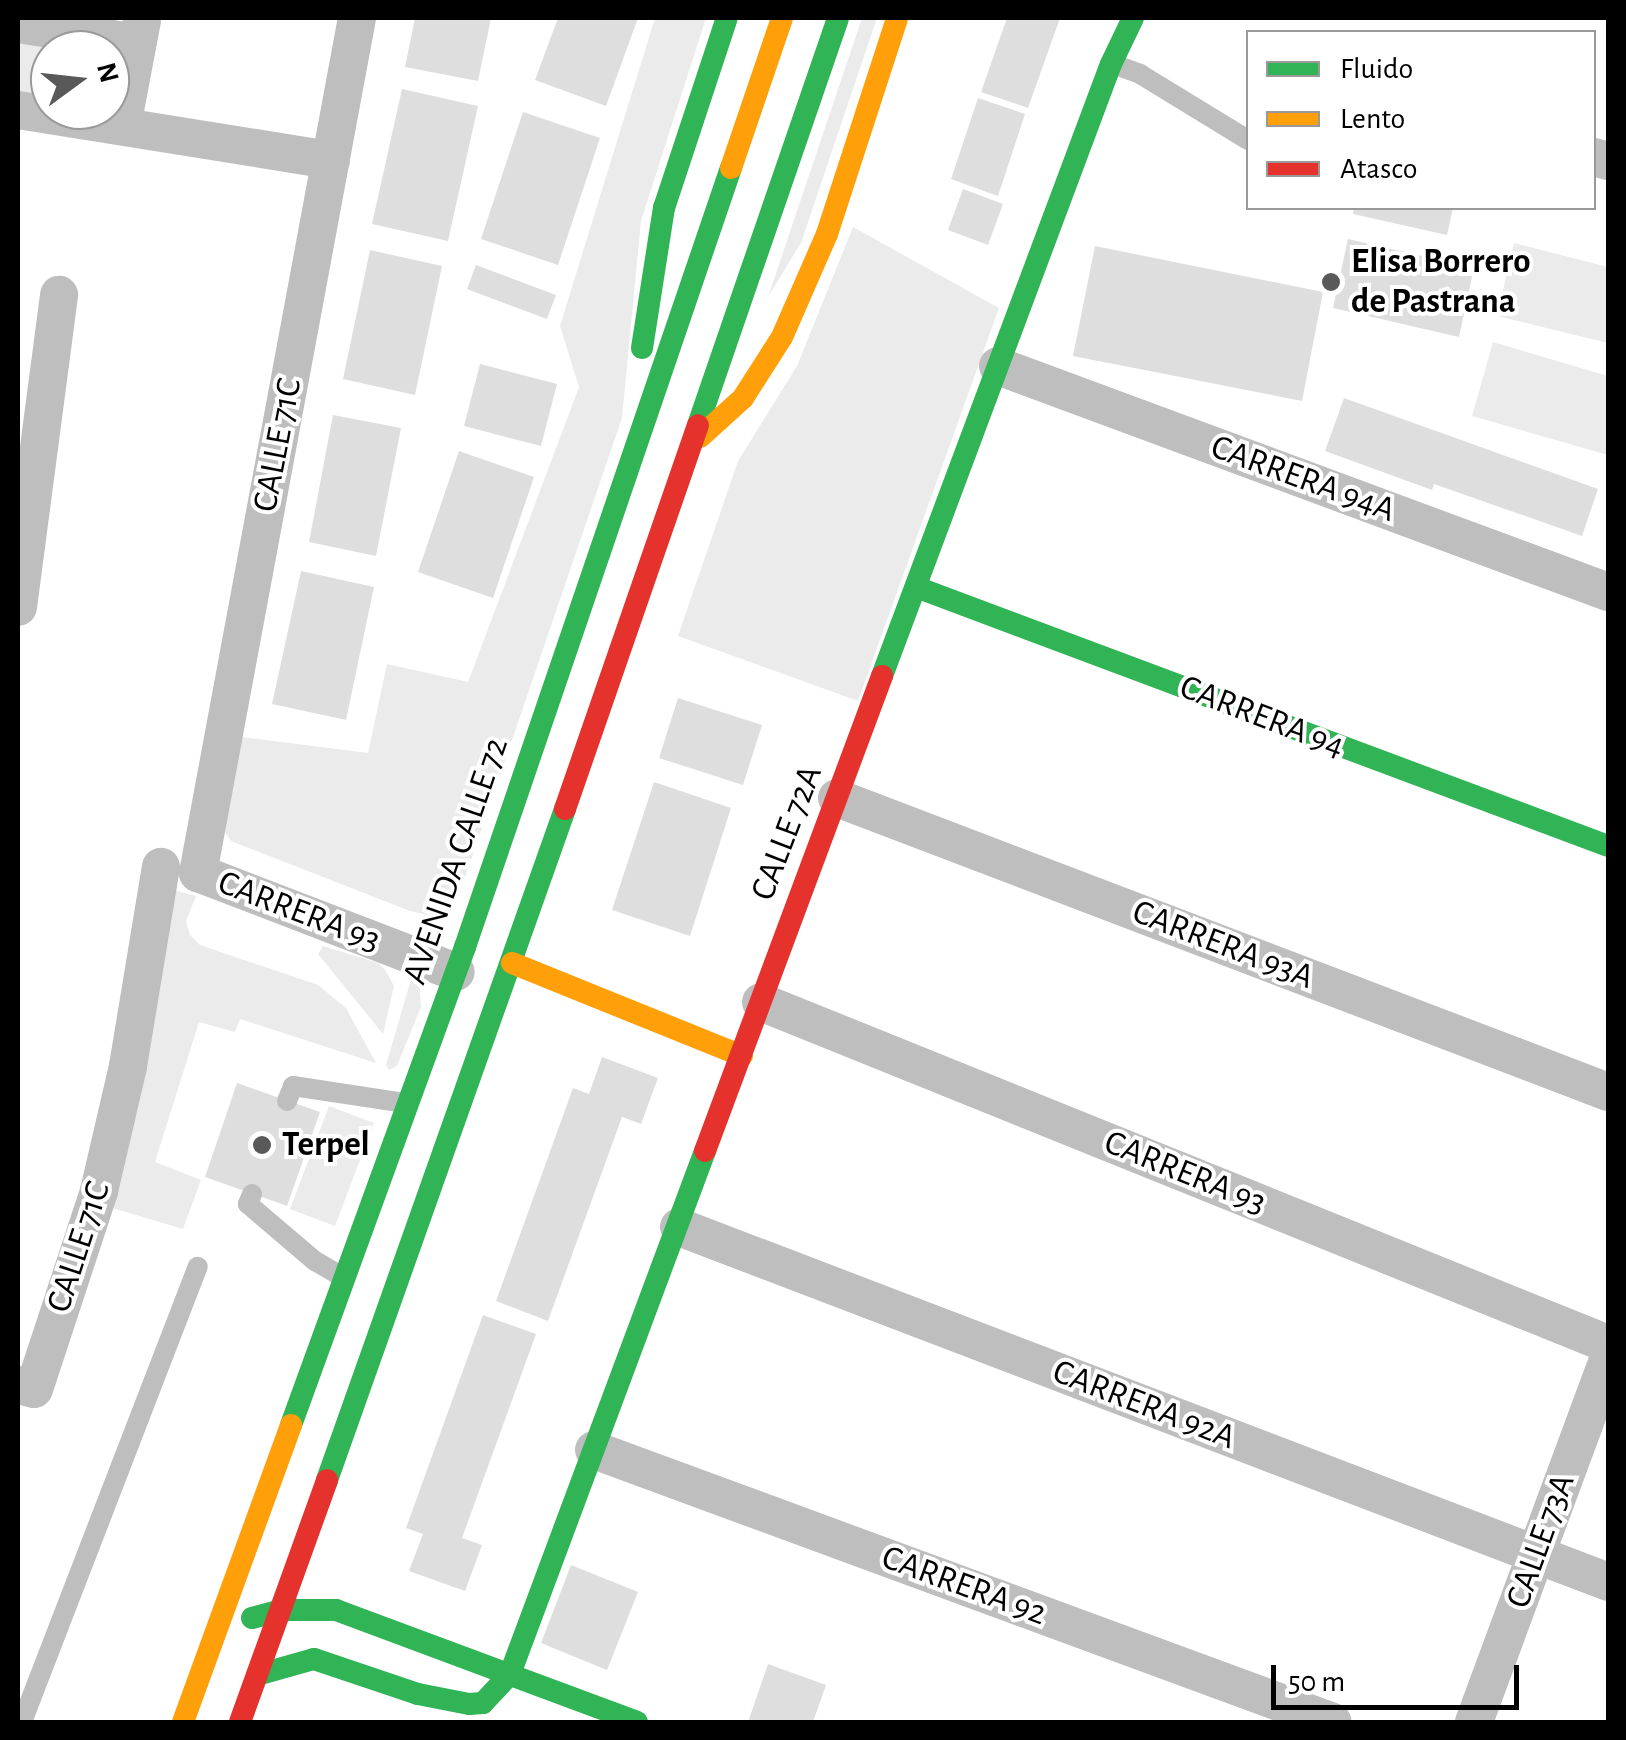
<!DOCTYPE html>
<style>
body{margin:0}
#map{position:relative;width:1626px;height:1740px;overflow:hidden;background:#fff;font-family:"Alegreya Sans",sans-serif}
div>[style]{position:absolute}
.green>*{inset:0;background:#ebebeb}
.building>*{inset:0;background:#dedede}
.lane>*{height:20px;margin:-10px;padding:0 10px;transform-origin:10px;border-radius:10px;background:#bebebe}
.street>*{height:38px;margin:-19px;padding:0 19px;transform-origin:19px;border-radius:19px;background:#bebebe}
.fast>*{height:22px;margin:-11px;padding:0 11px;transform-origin:11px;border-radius:11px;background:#30b455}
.slow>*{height:22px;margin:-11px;padding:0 11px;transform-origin:11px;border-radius:11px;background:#ff9f0a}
.jam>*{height:22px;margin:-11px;padding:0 11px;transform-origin:11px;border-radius:11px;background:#e5322d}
.dots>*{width:28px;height:28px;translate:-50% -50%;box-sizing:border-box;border:5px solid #fff;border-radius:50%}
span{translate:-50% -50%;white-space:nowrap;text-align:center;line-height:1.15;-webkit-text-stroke:8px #fff;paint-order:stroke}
.poi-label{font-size:35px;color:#000;font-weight:700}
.left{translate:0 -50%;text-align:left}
.street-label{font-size:35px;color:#000}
.frame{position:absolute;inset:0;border:20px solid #000;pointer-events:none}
.legend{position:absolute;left:1246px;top:30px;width:350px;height:180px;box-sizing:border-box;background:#fff;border:2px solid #999;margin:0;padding:12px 18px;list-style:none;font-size:30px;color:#000}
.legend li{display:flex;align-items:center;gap:20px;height:50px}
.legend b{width:50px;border:2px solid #999}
.north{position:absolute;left:30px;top:30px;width:100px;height:100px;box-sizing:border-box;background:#fff;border:2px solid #999;border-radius:50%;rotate:75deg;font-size:28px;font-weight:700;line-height:40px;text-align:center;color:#000}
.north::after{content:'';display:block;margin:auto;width:35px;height:45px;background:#595959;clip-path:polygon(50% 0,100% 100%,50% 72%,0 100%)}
.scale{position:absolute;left:1271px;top:1665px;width:248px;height:45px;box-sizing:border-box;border:5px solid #000;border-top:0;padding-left:12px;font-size:30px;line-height:35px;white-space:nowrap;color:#000;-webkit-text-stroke:8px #fff;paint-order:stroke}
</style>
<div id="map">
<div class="green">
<div style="clip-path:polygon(655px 18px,706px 18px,641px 221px,622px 418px,458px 898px,442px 918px,410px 911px,231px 841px,223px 829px,234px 736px,368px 753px,387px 664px,468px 682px,579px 387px,560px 326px)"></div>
<div style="clip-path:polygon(862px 18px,877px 18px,801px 243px,768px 297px)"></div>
<div style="clip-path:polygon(18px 37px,96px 50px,50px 50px,50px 100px,18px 95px)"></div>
<div style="clip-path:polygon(853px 227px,999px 308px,858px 701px,678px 636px,738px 461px,797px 366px)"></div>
<div style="clip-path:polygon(1514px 243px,1608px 267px,1608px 343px,1497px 316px)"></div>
<div style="clip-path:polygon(1493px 342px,1608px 376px,1608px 455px,1472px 416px)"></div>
<div style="clip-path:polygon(173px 890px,196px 896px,186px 921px,190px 935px,200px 945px,318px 985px,346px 1008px,376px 1063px,240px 1019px,235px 1032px,199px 1022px,155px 1162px,201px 1180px,183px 1229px,102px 1205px)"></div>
<div style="clip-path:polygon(323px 946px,378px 963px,386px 971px,394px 986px,383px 1034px,318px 954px)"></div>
<div style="clip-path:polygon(413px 973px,419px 980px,421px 1007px,397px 1066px,389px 1070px,386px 1065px)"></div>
<div style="clip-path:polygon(329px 1106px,374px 1123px,335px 1226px,290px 1209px)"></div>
</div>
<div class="building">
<div style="clip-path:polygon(415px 18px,491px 18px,478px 81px,405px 67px)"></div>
<div style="clip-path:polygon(558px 18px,638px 18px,606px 106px,535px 80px)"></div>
<div style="clip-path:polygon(1007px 18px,1060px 18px,1028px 108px,981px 92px)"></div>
<div style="clip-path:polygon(402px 89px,478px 106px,448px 241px,372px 224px)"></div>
<div style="clip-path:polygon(978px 98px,1025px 114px,998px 196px,951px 179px)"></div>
<div style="clip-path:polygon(523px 112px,600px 138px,558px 265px,481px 239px)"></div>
<div style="clip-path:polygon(963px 189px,1003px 204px,988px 245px,948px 230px)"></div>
<div style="clip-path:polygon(1354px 208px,1453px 208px,1447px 235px,1353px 214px)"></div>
<div style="clip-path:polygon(1348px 239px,1474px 268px,1459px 337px,1333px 308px)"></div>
<div style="clip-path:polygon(1095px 246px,1323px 292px,1302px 401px,1073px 356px)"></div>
<div style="clip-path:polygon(370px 250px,442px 266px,415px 395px,343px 379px)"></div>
<div style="clip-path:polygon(476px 265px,556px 295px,547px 319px,467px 289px)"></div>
<div style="clip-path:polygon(480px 364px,557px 384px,541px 446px,464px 426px)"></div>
<div style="clip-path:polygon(1344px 398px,1598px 489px,1582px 536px,1434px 484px,1432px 490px,1325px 451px)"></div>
<div style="clip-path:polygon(333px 415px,401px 428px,376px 556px,309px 542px)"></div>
<div style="clip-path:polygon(459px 451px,534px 477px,493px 598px,418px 572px)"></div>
<div style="clip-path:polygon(301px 571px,374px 587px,346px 720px,272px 704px)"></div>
<div style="clip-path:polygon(678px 698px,762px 725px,743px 785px,659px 758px)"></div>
<div style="clip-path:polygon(654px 782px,731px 808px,690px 936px,612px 910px)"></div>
<div style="clip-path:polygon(602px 1057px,658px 1078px,641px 1124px,622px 1117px,548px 1321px,496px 1301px,573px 1088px,589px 1094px)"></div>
<div style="clip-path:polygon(237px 1083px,320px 1112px,287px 1206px,205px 1177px)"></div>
<div style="clip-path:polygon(483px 1315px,536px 1334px,462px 1538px,482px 1545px,465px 1591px,409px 1571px,423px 1534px,406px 1528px)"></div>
<div style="clip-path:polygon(571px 1565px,638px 1592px,607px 1670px,541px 1643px)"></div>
<div style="clip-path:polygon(768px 1664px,826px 1685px,813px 1722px,748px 1722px)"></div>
</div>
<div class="lane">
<div style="left:1113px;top:64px;width:29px;rotate:20deg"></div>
<div style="left:1140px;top:74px;width:127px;rotate:31.4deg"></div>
<div style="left:287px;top:1101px;width:16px;rotate:-68deg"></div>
<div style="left:293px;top:1086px;width:114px;rotate:8.6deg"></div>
<div style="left:252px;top:1194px;width:11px;rotate:112deg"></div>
<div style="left:248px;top:1204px;width:88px;rotate:40.4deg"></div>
<div style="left:315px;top:1261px;width:34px;rotate:30deg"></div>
<div style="left:22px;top:1722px;width:488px;rotate:-68.9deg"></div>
</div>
<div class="street">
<div style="left:357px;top:18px;width:870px;rotate:100.53deg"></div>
<div style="left:198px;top:873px;width:276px;rotate:21deg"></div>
<div style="left:18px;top:24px;width:121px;rotate:9deg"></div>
<div style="left:18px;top:110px;width:317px;rotate:9.1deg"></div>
<div style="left:122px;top:126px;width:108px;rotate:-79.3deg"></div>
<div style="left:1594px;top:157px;width:15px;rotate:16deg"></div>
<div style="left:998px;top:366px;width:651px;rotate:20.33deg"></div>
<div style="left:18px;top:607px;width:315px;rotate:-82.5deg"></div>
<div style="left:837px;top:798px;width:825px;rotate:20.87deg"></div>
<div style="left:761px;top:1002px;width:913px;rotate:21.99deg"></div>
<div style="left:679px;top:1227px;width:995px;rotate:20.91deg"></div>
<div style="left:18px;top:1385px;width:16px;rotate:14deg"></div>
<div style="left:34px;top:1389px;width:208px;rotate:-71.8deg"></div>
<div style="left:99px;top:1191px;width:128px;rotate:-76.9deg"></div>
<div style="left:128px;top:1066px;width:202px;rotate:-80.6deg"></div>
<div style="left:594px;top:1450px;width:787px;rotate:20.21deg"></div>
<div style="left:1474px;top:1722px;width:387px;rotate:-69.7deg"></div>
</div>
<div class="fast">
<div style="left:642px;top:348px;width:142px;rotate:-81.1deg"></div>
<div style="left:664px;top:208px;width:200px;rotate:-71.7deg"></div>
<div style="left:698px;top:425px;width:430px;rotate:-71deg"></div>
<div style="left:916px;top:587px;width:739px;rotate:20.52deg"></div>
<div style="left:882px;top:676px;width:653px;rotate:-69.49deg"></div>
<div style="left:1111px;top:64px;width:51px;rotate:-64.4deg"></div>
<div style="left:291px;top:1425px;width:509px;rotate:-70deg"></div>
<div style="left:465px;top:947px;width:823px;rotate:-71.15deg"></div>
<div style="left:327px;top:1480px;width:712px;rotate:-70.47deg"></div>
<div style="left:252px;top:1618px;width:31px;rotate:-15deg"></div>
<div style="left:282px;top:1610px;width:54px"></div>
<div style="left:336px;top:1610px;width:321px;rotate:20.4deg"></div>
<div style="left:257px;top:1675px;width:59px;rotate:-15.7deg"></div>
<div style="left:314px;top:1659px;width:110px;rotate:18.6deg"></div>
<div style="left:418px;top:1694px;width:52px;rotate:11.1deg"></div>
<div style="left:469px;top:1704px;width:14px;rotate:-4deg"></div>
<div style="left:483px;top:1703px;width:40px;rotate:-47deg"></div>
<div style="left:510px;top:1674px;width:558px;rotate:-69.55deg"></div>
</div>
<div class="slow">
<div style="left:731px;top:168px;width:158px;rotate:-71.2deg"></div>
<div style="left:700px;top:437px;width:58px;rotate:-42.2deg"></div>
<div style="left:743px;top:398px;width:72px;rotate:-57.4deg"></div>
<div style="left:782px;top:337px;width:112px;rotate:-66.4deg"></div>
<div style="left:827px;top:234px;width:227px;rotate:-72deg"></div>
<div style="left:512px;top:963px;width:248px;rotate:22deg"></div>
<div style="left:183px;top:1722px;width:316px;rotate:-70deg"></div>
</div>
<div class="jam">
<div style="left:565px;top:809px;width:406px;rotate:-70.9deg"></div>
<div style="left:705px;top:1151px;width:507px;rotate:-69.56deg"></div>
<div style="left:240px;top:1722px;width:257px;rotate:-70.2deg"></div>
</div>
<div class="dots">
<div style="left:1331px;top:282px;background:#595959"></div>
<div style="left:262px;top:1145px;background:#595959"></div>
</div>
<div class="poi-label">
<span class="left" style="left:1351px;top:282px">Elisa Borrero<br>de Pastrana</span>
<span class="left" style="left:282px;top:1145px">Terpel</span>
</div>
<div class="street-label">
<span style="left:278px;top:445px;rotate:-79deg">CALLE 71C</span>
<span style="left:1303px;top:479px;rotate:20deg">CARRERA 94A</span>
<span style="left:1262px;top:717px;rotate:21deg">CARRERA 94</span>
<span style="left:787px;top:833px;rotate:-69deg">CALLE 72A</span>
<span style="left:456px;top:861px;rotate:-71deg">AVENIDA CALLE 72</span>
<span style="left:299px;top:912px;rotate:21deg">CARRERA 93</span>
<span style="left:1223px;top:945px;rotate:21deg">CARRERA 93A</span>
<span style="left:1185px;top:1173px;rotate:22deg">CARRERA 93</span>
<span style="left:79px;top:1247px;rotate:-72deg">CALLE 71C</span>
<span style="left:1144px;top:1405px;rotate:21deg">CARRERA 92A</span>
<span style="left:1541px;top:1541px;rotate:-70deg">CALLE 73A</span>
<span style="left:964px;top:1586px;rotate:20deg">CARRERA 92</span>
</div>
<div class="frame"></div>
<ul class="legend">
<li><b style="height:12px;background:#30b455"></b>Fluido</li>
<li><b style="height:12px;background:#ff9f0a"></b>Lento</li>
<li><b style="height:12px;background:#e5322d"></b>Atasco</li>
</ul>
<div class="north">N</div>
<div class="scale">50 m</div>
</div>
